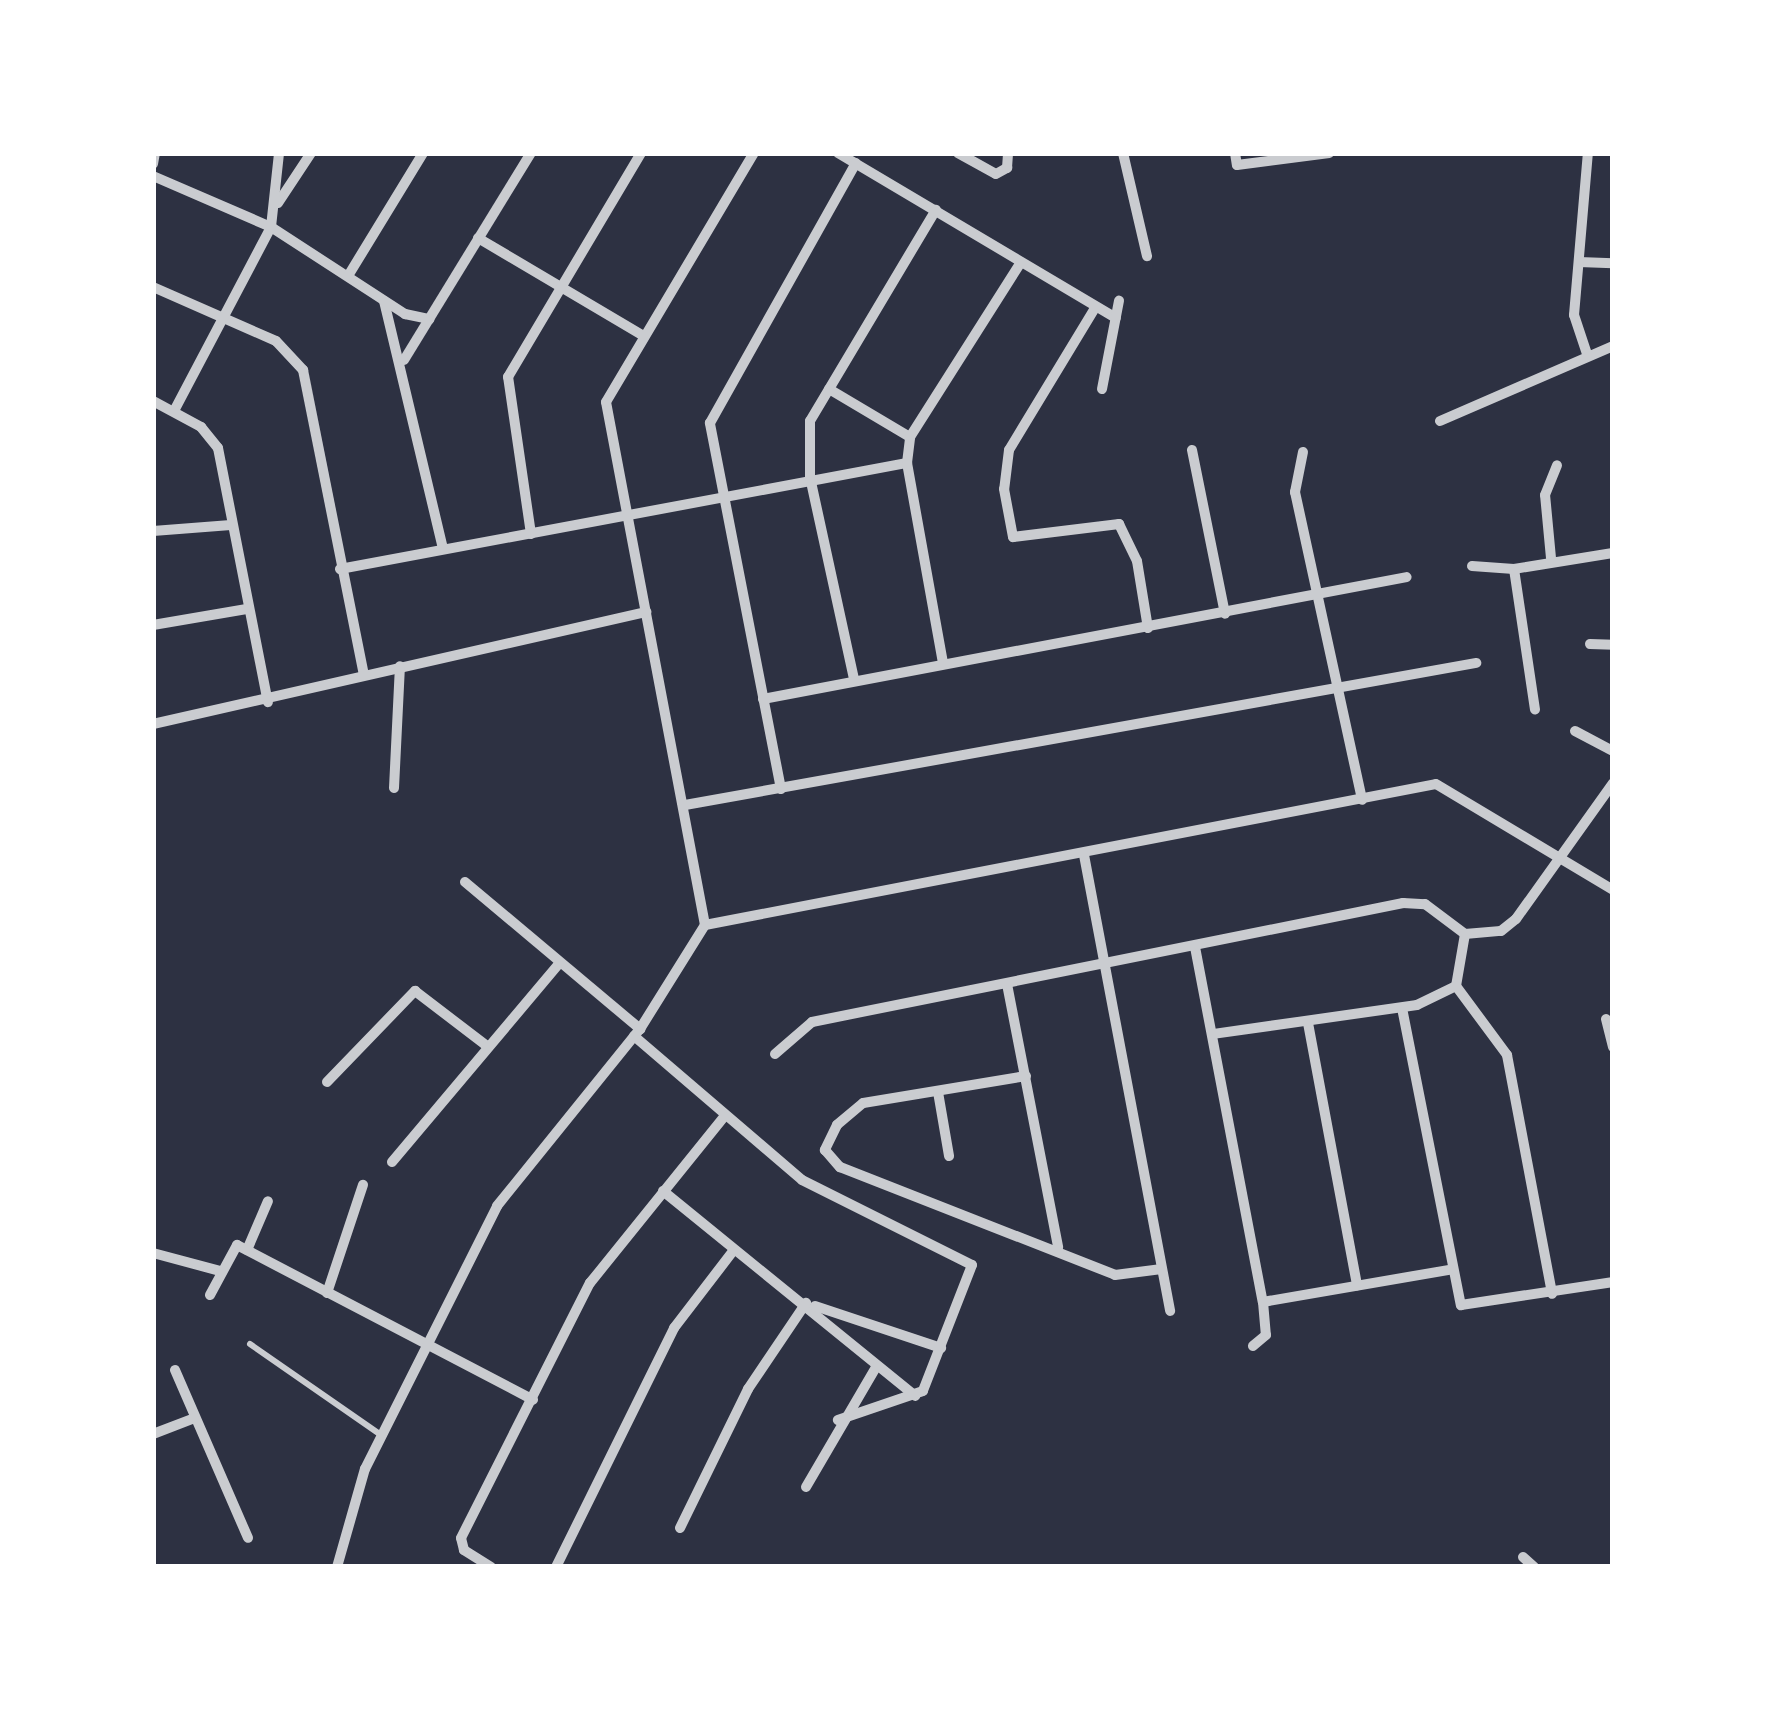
<!DOCTYPE html>
<style>
body{margin:0}
#map{position:relative;width:1766px;height:1720px;overflow:hidden;background:#2d3142;font-family:Lora,serif}
div>[style]{position:absolute}
.service>*{height:6px;margin:-3px;padding:0 3px;transform-origin:3px;border-radius:3px;background:#caccd0}
.minor>*{height:10px;margin:-5px;padding:0 5px;transform-origin:5px;border-radius:5px;background:#caccd0}
span{translate:-50% -50%;white-space:nowrap;text-align:center;line-height:1.15;-webkit-text-stroke:9px #fff;paint-order:stroke}
.frame{position:absolute;inset:0;border:156px solid #fff;pointer-events:none}
</style>
<div id="map">
<div class="service">
<div style="left:250px;top:1344px;width:160px;rotate:34.8deg"></div>
</div>
<div class="minor">
<div style="left:838px;top:153px;width:323px;rotate:30.7deg"></div>
<div style="left:958px;top:153px;width:43px;rotate:28.9deg"></div>
<div style="left:996px;top:174px;width:13px;rotate:-29deg"></div>
<div style="left:1007px;top:168px;width:15px;rotate:-86deg"></div>
<div style="left:1123px;top:153px;width:106px;rotate:76.9deg"></div>
<div style="left:1235px;top:153px;width:12px;rotate:81deg"></div>
<div style="left:1237px;top:165px;width:93px;rotate:-7.4deg"></div>
<div style="left:153px;top:164px;width:11px;rotate:-80deg"></div>
<div style="left:153px;top:176px;width:129px;rotate:23.4deg"></div>
<div style="left:271px;top:227px;width:160px;rotate:33deg"></div>
<div style="left:405px;top:314px;width:25px;rotate:12deg"></div>
<div style="left:278px;top:203px;width:60px;rotate:-56.6deg"></div>
<div style="left:478px;top:238px;width:193px;rotate:30.6deg"></div>
<div style="left:1579px;top:262px;width:34px;rotate:2deg"></div>
<div style="left:348px;top:276px;width:144px;rotate:-58.6deg"></div>
<div style="left:153px;top:287px;width:134px;rotate:23.7deg"></div>
<div style="left:276px;top:341px;width:40px;rotate:47deg"></div>
<div style="left:303px;top:370px;width:310px;rotate:78.7deg"></div>
<div style="left:384px;top:301px;width:255px;rotate:76.6deg"></div>
<div style="left:1095px;top:308px;width:166px;rotate:121.2deg"></div>
<div style="left:1009px;top:450px;width:39px;rotate:97deg"></div>
<div style="left:1004px;top:489px;width:49px;rotate:79.4deg"></div>
<div style="left:1013px;top:537px;width:107px;rotate:-7deg"></div>
<div style="left:1119px;top:524px;width:41px;rotate:64.1deg"></div>
<div style="left:1137px;top:561px;width:68px;rotate:80.7deg"></div>
<div style="left:1587px;top:354px;width:41px;rotate:-108.4deg"></div>
<div style="left:1574px;top:315px;width:163px;rotate:-85.1deg"></div>
<div style="left:404px;top:360px;width:243px;rotate:-58.5deg"></div>
<div style="left:829px;top:389px;width:94px;rotate:30.7deg"></div>
<div style="left:1102px;top:389px;width:90px;rotate:-79.1deg"></div>
<div style="left:153px;top:401px;width:55px;rotate:28.4deg"></div>
<div style="left:201px;top:427px;width:27px;rotate:51deg"></div>
<div style="left:218px;top:448px;width:259px;rotate:78.9deg"></div>
<div style="left:174px;top:411px;width:208px;rotate:-62.2deg"></div>
<div style="left:271px;top:227px;width:74px;rotate:-83.8deg"></div>
<div style="left:1440px;top:421px;width:189px;rotate:-23.4deg"></div>
<div style="left:1192px;top:450px;width:167px;rotate:78.6deg"></div>
<div style="left:1303px;top:452px;width:41px;rotate:101.3deg"></div>
<div style="left:1295px;top:492px;width:315px;rotate:77.7deg"></div>
<div style="left:153px;top:531px;width:78px;rotate:-4.4deg"></div>
<div style="left:531px;top:534px;width:159px;rotate:-98.3deg"></div>
<div style="left:508px;top:377px;width:261px;rotate:-59.3deg"></div>
<div style="left:1551px;top:558px;width:63px;rotate:-95.4deg"></div>
<div style="left:1545px;top:495px;width:32px;rotate:-68deg"></div>
<div style="left:1472px;top:566px;width:42px;rotate:4.1deg"></div>
<div style="left:1514px;top:569px;width:100px;rotate:-9.2deg"></div>
<div style="left:340px;top:569px;width:577px;rotate:-10.59deg"></div>
<div style="left:1514px;top:569px;width:142px;rotate:81.5deg"></div>
<div style="left:153px;top:625px;width:95px;rotate:-9.7deg"></div>
<div style="left:1590px;top:644px;width:23px;rotate:2deg"></div>
<div style="left:943px;top:663px;width:203px;rotate:-100.2deg"></div>
<div style="left:907px;top:463px;width:26px;rotate:-83deg"></div>
<div style="left:910px;top:437px;width:207px;rotate:-57.6deg"></div>
<div style="left:854px;top:679px;width:206px;rotate:-102.3deg"></div>
<div style="left:810px;top:478px;width:57px;rotate:-90deg"></div>
<div style="left:810px;top:421px;width:246px;rotate:-59.2deg"></div>
<div style="left:763px;top:699px;width:655px;rotate:-10.73deg"></div>
<div style="left:153px;top:724px;width:506px;rotate:-12.8deg"></div>
<div style="left:1575px;top:731px;width:43px;rotate:27.8deg"></div>
<div style="left:394px;top:788px;width:122px;rotate:-87.2deg"></div>
<div style="left:781px;top:789px;width:373px;rotate:-101deg"></div>
<div style="left:710px;top:423px;width:298px;rotate:-60.7deg"></div>
<div style="left:685px;top:805px;width:804px;rotate:-10.18deg"></div>
<div style="left:1084px;top:855px;width:464px;rotate:79.3deg"></div>
<div style="left:465px;top:882px;width:229px;rotate:40deg"></div>
<div style="left:705px;top:925px;width:744px;rotate:-10.92deg"></div>
<div style="left:1436px;top:784px;width:206px;rotate:30.9deg"></div>
<div style="left:1465px;top:934px;width:36px;rotate:-5deg"></div>
<div style="left:1501px;top:931px;width:19px;rotate:-39deg"></div>
<div style="left:1516px;top:919px;width:167px;rotate:-54.5deg"></div>
<div style="left:1195px;top:947px;width:361px;rotate:79.2deg"></div>
<div style="left:1263px;top:1302px;width:33px;rotate:85deg"></div>
<div style="left:1266px;top:1335px;width:17px;rotate:140deg"></div>
<div style="left:1007px;top:984px;width:268px;rotate:79deg"></div>
<div style="left:1456px;top:986px;width:86px;rotate:53.5deg"></div>
<div style="left:1507px;top:1055px;width:243px;rotate:79.3deg"></div>
<div style="left:1402px;top:1008px;width:303px;rotate:78.8deg"></div>
<div style="left:1461px;top:1305px;width:154px;rotate:-8.6deg"></div>
<div style="left:1606px;top:1019px;width:29px;rotate:76deg"></div>
<div style="left:1308px;top:1023px;width:267px;rotate:79.4deg"></div>
<div style="left:634px;top:1036px;width:221px;rotate:40.6deg"></div>
<div style="left:802px;top:1180px;width:190px;rotate:26.6deg"></div>
<div style="left:972px;top:1265px;width:135px;rotate:111.3deg"></div>
<div style="left:923px;top:1391px;width:90px;rotate:161.2deg"></div>
<div style="left:775px;top:1054px;width:49px;rotate:-40.9deg"></div>
<div style="left:812px;top:1022px;width:603px;rotate:-11.38deg"></div>
<div style="left:1403px;top:903px;width:22px;rotate:3deg"></div>
<div style="left:1425px;top:904px;width:50px;rotate:36.9deg"></div>
<div style="left:1465px;top:934px;width:53px;rotate:99.8deg"></div>
<div style="left:1456px;top:986px;width:43px;rotate:154deg"></div>
<div style="left:1417px;top:1005px;width:207px;rotate:171.9deg"></div>
<div style="left:1026px;top:1076px;width:165px;rotate:170.6deg"></div>
<div style="left:863px;top:1103px;width:34px;rotate:140deg"></div>
<div style="left:837px;top:1125px;width:28px;rotate:116deg"></div>
<div style="left:825px;top:1150px;width:23px;rotate:49deg"></div>
<div style="left:840px;top:1167px;width:295px;rotate:21.4deg"></div>
<div style="left:1115px;top:1275px;width:47px;rotate:-7.3deg"></div>
<div style="left:327px;top:1082px;width:127px;rotate:-46deg"></div>
<div style="left:415px;top:991px;width:91px;rotate:37.4deg"></div>
<div style="left:938px;top:1092px;width:65px;rotate:80.2deg"></div>
<div style="left:392px;top:1162px;width:259px;rotate:-49.9deg"></div>
<div style="left:663px;top:1191px;width:325px;rotate:39.1deg"></div>
<div style="left:247px;top:1250px;width:53px;rotate:-66.8deg"></div>
<div style="left:153px;top:1253px;width:69px;rotate:15deg"></div>
<div style="left:327px;top:1293px;width:114px;rotate:-71.6deg"></div>
<div style="left:210px;top:1295px;width:57px;rotate:-61.6deg"></div>
<div style="left:237px;top:1245px;width:334px;rotate:27.6deg"></div>
<div style="left:1263px;top:1302px;width:189px;rotate:-9.8deg"></div>
<div style="left:815px;top:1306px;width:133px;rotate:18.4deg"></div>
<div style="left:175px;top:1370px;width:183px;rotate:66.5deg"></div>
<div style="left:153px;top:1434px;width:45px;rotate:-20.9deg"></div>
<div style="left:806px;top:1487px;width:139px;rotate:-59.7deg"></div>
<div style="left:680px;top:1528px;width:155px;rotate:-63.9deg"></div>
<div style="left:748px;top:1389px;width:104px;rotate:-56deg"></div>
<div style="left:1523px;top:1557px;width:15px;rotate:42deg"></div>
<div style="left:337px;top:1567px;width:102px;rotate:-74.1deg"></div>
<div style="left:365px;top:1469px;width:294px;rotate:-63.3deg"></div>
<div style="left:497px;top:1206px;width:228px;rotate:-51.1deg"></div>
<div style="left:640px;top:1029px;width:123px;rotate:-58deg"></div>
<div style="left:705px;top:925px;width:532px;rotate:-100.72deg"></div>
<div style="left:606px;top:402px;width:290px;rotate:-59.3deg"></div>
<div style="left:491px;top:1567px;width:32px;rotate:-148deg"></div>
<div style="left:464px;top:1550px;width:12px;rotate:-104deg"></div>
<div style="left:461px;top:1538px;width:286px;rotate:-63.2deg"></div>
<div style="left:590px;top:1283px;width:213px;rotate:-51.1deg"></div>
<div style="left:556px;top:1567px;width:267px;rotate:-63.7deg"></div>
<div style="left:674px;top:1328px;width:97px;rotate:-52.5deg"></div>
</div>
<div class="frame"></div>
</div>
